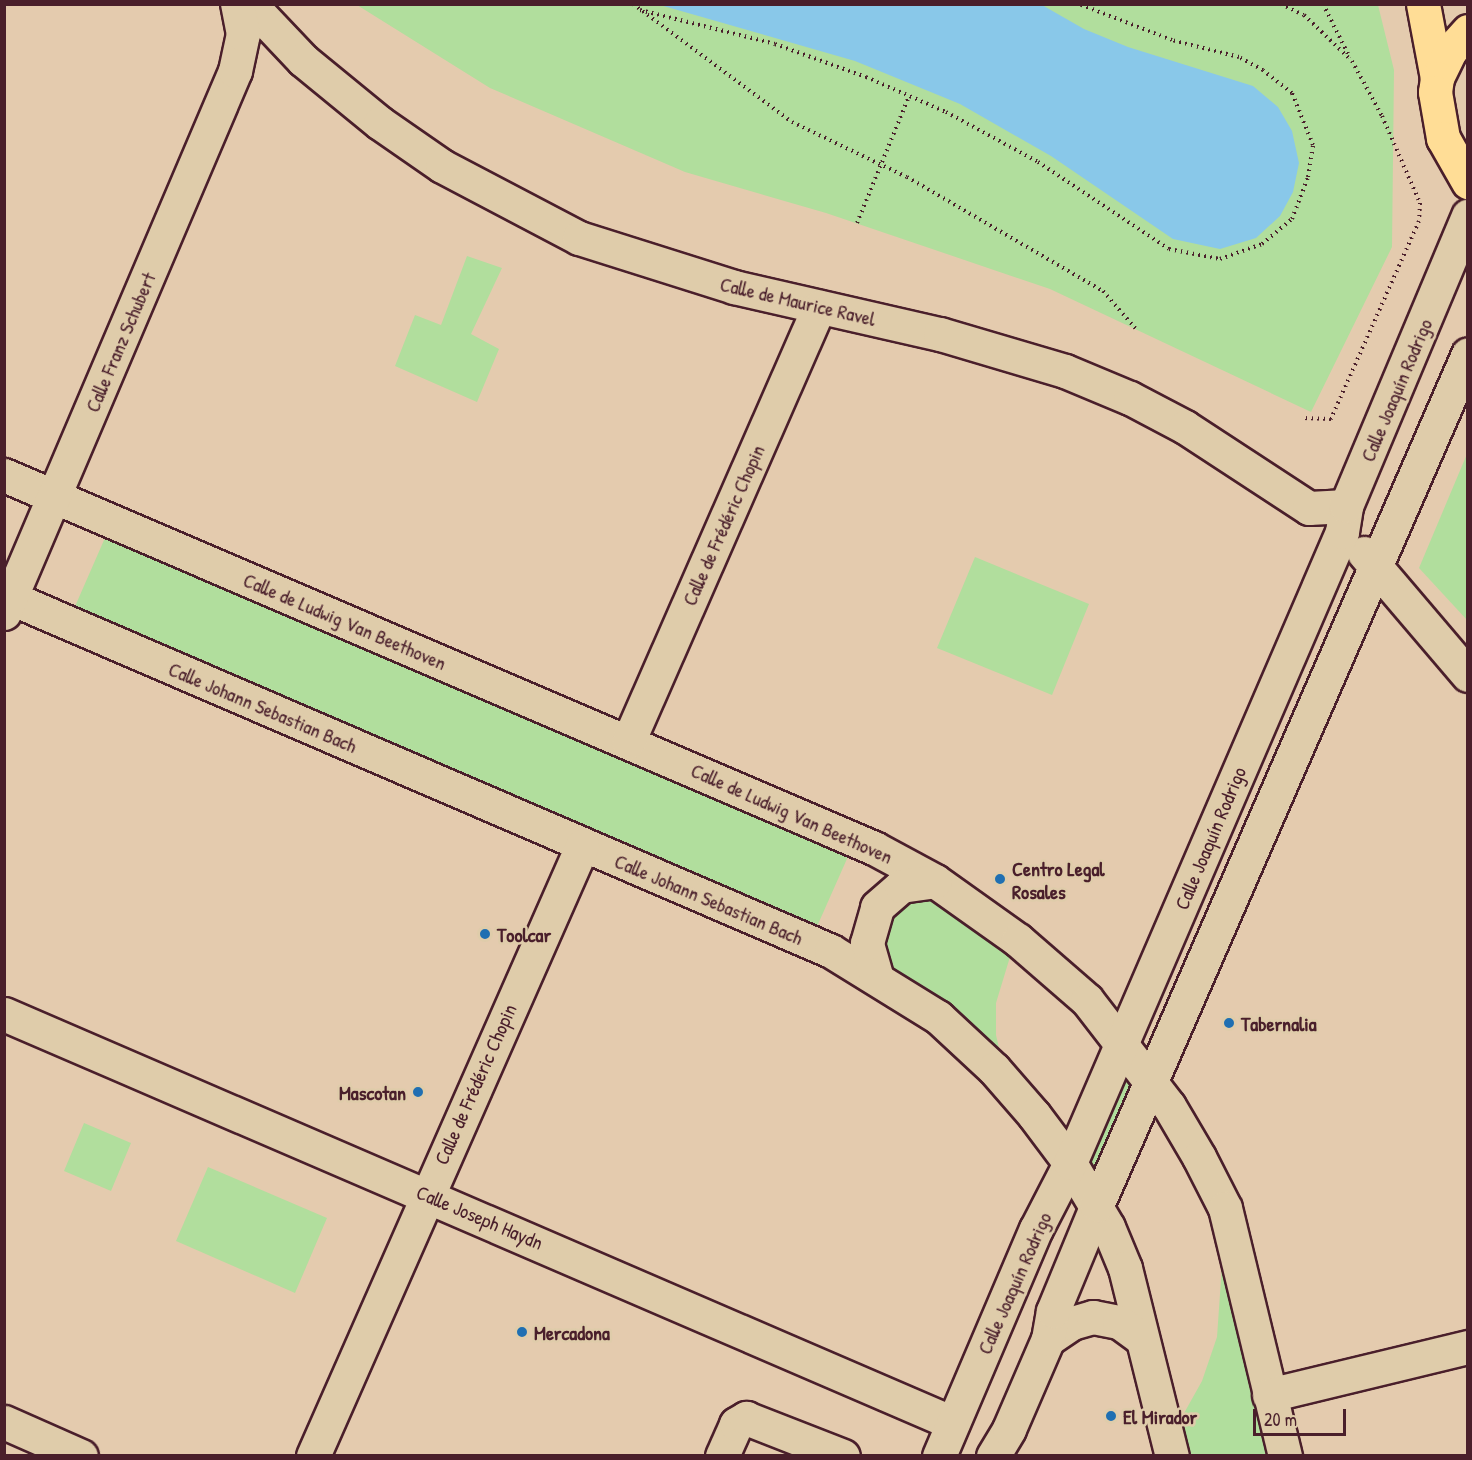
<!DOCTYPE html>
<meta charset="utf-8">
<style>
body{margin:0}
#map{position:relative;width:1472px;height:1460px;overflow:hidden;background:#e4cbae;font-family:"Patrick Hand",sans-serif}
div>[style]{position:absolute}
.green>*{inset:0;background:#b1de9d}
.water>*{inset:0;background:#89c8e9}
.path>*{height:4px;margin-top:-2px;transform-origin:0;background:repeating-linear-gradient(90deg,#4a1f2b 0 1.5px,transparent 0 6px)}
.roads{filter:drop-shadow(2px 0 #4a1f2b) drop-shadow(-2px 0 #4a1f2b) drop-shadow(0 2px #4a1f2b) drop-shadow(0 -2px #4a1f2b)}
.minor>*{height:33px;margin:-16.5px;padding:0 16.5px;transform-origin:16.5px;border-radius:16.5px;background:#dfccaa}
.major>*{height:33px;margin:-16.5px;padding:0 16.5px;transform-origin:16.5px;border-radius:16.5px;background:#ffdd96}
.dots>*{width:16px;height:16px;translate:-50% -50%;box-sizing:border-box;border:3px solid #dfccaa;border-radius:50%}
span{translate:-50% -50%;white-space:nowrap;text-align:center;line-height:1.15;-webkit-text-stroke:5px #dfccaa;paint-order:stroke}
.street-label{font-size:20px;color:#4a1f2b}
.poi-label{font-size:20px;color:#4a1f2b;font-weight:700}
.left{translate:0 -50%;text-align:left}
.right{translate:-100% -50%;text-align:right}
.frame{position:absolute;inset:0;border:6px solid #4a1f2b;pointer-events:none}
.scale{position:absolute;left:1253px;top:1409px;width:93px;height:27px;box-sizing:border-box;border:3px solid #4a1f2b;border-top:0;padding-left:8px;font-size:18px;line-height:21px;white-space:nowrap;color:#4a1f2b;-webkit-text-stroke:4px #dfccaa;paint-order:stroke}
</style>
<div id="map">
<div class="green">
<div style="clip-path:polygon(357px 5px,1378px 5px,1394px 70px,1392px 247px,1311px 412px,1050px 289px,826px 213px,685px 172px,490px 88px)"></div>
<div style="clip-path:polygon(467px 256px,502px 268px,471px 334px,499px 349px,477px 402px,395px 366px,415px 315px,441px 325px)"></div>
<div style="clip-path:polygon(1467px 454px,1467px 620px,1419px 568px)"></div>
<div style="clip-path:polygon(108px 531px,850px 852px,815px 931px,73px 611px)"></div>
<div style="clip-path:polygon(975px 557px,1089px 604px,1052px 695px,937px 648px)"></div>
<div style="clip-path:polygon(923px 892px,1013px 947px,996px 1003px,996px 1035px,1003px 1065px,893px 975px,880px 959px,883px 912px)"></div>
<div style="clip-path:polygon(1121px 1070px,1134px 1082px,1097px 1180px,1084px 1157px)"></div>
<div style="clip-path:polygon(84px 1123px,131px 1143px,111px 1191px,64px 1171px)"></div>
<div style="clip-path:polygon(208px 1167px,327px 1218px,295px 1293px,176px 1241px)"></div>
<div style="clip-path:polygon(1223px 1251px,1275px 1455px,1180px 1455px,1174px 1431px,1202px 1381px,1217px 1337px)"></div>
</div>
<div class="water">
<div style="clip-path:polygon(660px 5px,1042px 5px,1084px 29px,1128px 47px,1253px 86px,1278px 107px,1292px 131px,1299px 163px,1293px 192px,1280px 216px,1256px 238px,1220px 249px,1173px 239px,1051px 156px,960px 104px,855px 61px)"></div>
</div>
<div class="path">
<div style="left:633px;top:4px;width:198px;rotate:36.6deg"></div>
<div style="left:792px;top:122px;width:127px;rotate:25.6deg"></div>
<div style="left:907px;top:177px;width:227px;rotate:30.2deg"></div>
<div style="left:1103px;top:291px;width:50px;rotate:49deg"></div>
<div style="left:1281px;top:4px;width:25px;rotate:26deg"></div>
<div style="left:1304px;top:15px;width:66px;rotate:43.8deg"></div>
<div style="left:1352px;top:61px;width:63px;rotate:61.4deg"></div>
<div style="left:1382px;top:116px;width:95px;rotate:66.4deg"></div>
<div style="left:1420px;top:203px;width:18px;rotate:93deg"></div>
<div style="left:1419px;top:221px;width:217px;rotate:114deg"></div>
<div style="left:1331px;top:419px;width:28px;rotate:-178deg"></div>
<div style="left:1323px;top:4px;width:60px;rotate:63.4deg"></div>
<div style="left:640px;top:10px;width:139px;rotate:14.1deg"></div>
<div style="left:775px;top:44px;width:97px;rotate:19.9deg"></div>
<div style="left:866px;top:77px;width:87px;rotate:23.6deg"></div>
<div style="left:946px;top:112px;width:105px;rotate:28.5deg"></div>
<div style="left:1038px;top:162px;width:157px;rotate:33.6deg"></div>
<div style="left:1169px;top:249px;width:52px;rotate:11.1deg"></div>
<div style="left:1220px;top:259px;width:45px;rotate:-19.7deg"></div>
<div style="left:1262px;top:244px;width:39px;rotate:-40deg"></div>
<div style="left:1292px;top:219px;width:45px;rotate:-69.1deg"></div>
<div style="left:1308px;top:177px;width:32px;rotate:-81deg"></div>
<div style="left:1313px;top:145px;width:56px;rotate:-112deg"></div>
<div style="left:1292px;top:93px;width:37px;rotate:-142deg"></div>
<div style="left:1263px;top:70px;width:27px;rotate:-152deg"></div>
<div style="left:1239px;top:57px;width:69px;rotate:-165.8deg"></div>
<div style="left:1172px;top:40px;width:100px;rotate:-158.8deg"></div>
<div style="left:857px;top:223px;width:137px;rotate:-67.7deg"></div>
</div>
<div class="roads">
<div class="minor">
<div style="left:250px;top:4px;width:77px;rotate:46.6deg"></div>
<div style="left:303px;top:60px;width:99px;rotate:39.3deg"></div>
<div style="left:380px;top:123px;width:75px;rotate:34.7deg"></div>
<div style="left:442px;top:166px;width:155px;rotate:27.7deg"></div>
<div style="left:579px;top:238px;width:163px;rotate:17.5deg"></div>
<div style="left:734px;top:287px;width:211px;rotate:12.9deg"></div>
<div style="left:940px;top:334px;width:130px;rotate:16.5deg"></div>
<div style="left:1065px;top:371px;width:70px;rotate:22.6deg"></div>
<div style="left:1130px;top:398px;width:62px;rotate:27.8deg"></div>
<div style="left:1185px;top:427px;width:148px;rotate:33.2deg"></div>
<div style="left:1309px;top:508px;width:37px;rotate:-3deg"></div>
<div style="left:4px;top:475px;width:947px;rotate:23.21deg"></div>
<div style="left:874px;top:848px;width:69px;rotate:28.4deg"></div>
<div style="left:935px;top:881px;width:102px;rotate:35.4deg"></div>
<div style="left:1018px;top:940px;width:91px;rotate:41deg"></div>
<div style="left:1087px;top:1000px;width:134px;rotate:52.3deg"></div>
<div style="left:1169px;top:1106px;width:59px;rotate:59.5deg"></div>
<div style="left:1199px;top:1157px;width:57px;rotate:63deg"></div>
<div style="left:1225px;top:1208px;width:255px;rotate:76.4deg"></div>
<div style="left:1364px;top:553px;width:160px;rotate:49.6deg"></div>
<div style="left:4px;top:595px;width:900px;rotate:23.29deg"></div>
<div style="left:831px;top:951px;width:126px;rotate:31.7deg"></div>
<div style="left:938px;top:1017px;width:76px;rotate:42.9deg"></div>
<div style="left:994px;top:1069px;width:61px;rotate:49deg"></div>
<div style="left:1034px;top:1115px;width:60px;rotate:53.1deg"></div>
<div style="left:1070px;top:1163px;width:74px;rotate:59.3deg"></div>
<div style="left:1108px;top:1227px;width:44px;rotate:67.5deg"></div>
<div style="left:1125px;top:1268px;width:194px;rotate:76deg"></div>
<div style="left:4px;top:613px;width:589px;rotate:-66.92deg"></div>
<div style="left:235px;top:71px;width:38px;rotate:-78deg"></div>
<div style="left:243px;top:34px;width:31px;rotate:-101deg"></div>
<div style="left:628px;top:742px;width:475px;rotate:-66.3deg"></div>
<div style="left:876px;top:975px;width:33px;rotate:-106deg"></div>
<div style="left:867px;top:943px;width:37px;rotate:-74deg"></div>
<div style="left:877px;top:907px;width:32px;rotate:-41deg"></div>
<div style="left:901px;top:886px;width:34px;rotate:-8deg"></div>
<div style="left:4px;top:1014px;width:1033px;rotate:23.32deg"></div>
<div style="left:1048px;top:1339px;width:29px;rotate:-34deg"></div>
<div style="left:1072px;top:1323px;width:22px;rotate:-16deg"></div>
<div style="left:1093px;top:1317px;width:26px;rotate:11deg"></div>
<div style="left:1119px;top:1322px;width:27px;rotate:36deg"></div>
<div style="left:1269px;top:1395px;width:205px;rotate:-13.6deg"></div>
<div style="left:4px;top:1422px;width:84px;rotate:23.8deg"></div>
<div style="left:313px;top:1456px;width:667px;rotate:-66.2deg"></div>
<div style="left:722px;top:1456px;width:35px;rotate:-66deg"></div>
<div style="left:736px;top:1424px;width:12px;rotate:-31deg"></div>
<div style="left:746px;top:1418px;width:104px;rotate:21.4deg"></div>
<div style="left:939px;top:1456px;width:247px;rotate:-66.9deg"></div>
<div style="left:1036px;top:1229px;width:74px;rotate:-62.7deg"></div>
<div style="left:1070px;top:1163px;width:687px;rotate:-66.68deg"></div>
<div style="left:1342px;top:532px;width:26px;rotate:-81deg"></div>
<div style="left:1346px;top:506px;width:315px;rotate:-67.2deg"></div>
<div style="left:993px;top:1456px;width:31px;rotate:-59deg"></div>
<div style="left:1009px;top:1429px;width:98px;rotate:-66.6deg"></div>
<div style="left:1048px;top:1339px;width:28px;rotate:-80deg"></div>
<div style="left:1053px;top:1311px;width:115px;rotate:-67.5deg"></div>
<div style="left:1097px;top:1205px;width:928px;rotate:-66.44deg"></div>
</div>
<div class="major">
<div style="left:1423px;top:4px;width:75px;rotate:79.3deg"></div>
<div style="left:1468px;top:31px;width:27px;rotate:132deg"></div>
<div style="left:1450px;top:51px;width:30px;rotate:116deg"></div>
<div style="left:1437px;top:78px;width:14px;rotate:98deg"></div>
<div style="left:1435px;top:92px;width:47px;rotate:80.1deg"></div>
<div style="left:1443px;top:138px;width:51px;rotate:60.4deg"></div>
</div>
</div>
<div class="dots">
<div style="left:1000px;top:879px;background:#1f6fb2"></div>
<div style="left:485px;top:934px;background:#1f6fb2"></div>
<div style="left:1229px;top:1023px;background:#1f6fb2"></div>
<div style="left:418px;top:1092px;background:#1f6fb2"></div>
<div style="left:522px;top:1332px;background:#1f6fb2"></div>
<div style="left:1111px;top:1416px;background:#1f6fb2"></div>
</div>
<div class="street-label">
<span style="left:798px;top:301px;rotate:13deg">Calle de Maurice Ravel</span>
<span style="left:120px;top:342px;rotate:-67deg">Calle Franz Schubert</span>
<span style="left:1396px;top:390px;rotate:-67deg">Calle Joaquín Rodrigo</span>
<span style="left:723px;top:525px;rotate:-66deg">Calle de Frédéric Chopin</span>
<span style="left:345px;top:621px;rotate:23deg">Calle de Ludwig Van Beethoven</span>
<span style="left:263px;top:707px;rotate:23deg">Calle Johann Sebastian Bach</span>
<span style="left:792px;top:813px;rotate:24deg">Calle de Ludwig Van Beethoven</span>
<span style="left:1210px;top:838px;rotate:-67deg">Calle Joaquín Rodrigo</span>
<span style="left:709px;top:899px;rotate:23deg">Calle Johann Sebastian Bach</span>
<span style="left:475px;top:1084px;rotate:-66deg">Calle de Frédéric Chopin</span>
<span style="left:480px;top:1217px;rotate:23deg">Calle Joseph Haydn</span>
<span style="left:1014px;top:1283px;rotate:-66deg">Calle Joaquín Rodrigo</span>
</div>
<div class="poi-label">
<span class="left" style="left:1012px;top:880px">Centro Legal<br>Rosales</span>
<span class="left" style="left:497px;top:934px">Toolcar</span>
<span class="left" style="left:1241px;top:1023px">Tabernalia</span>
<span class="right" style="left:406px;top:1092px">Mascotan</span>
<span class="left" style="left:534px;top:1332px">Mercadona</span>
<span class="left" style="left:1123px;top:1416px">El Mirador</span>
</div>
<div class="frame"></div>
<div class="scale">20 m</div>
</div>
